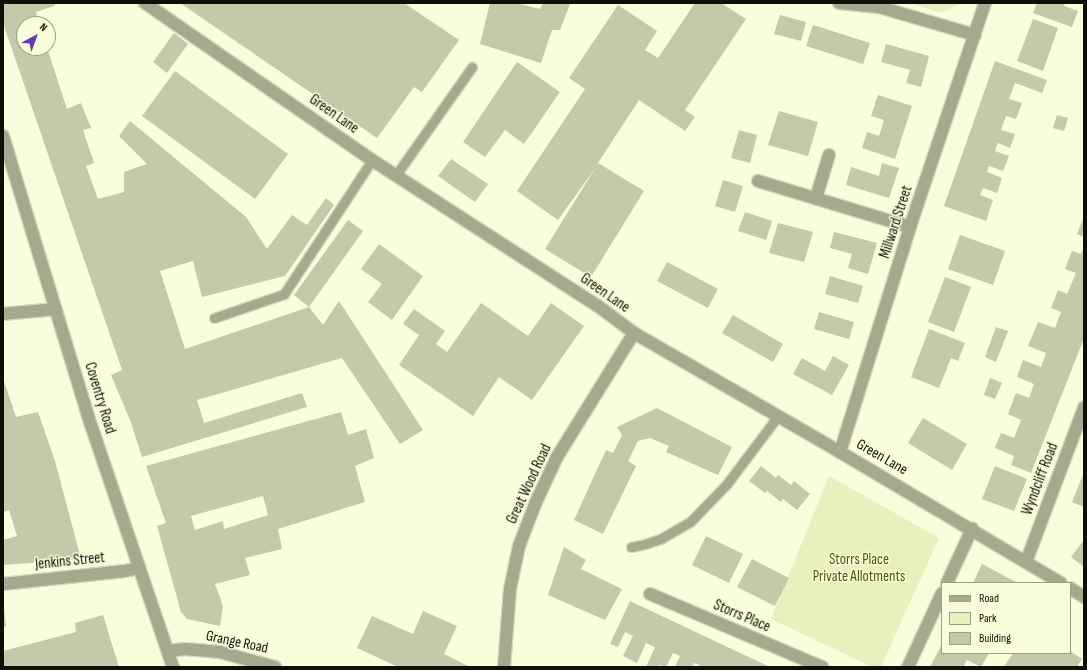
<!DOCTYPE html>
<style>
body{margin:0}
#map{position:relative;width:1087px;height:670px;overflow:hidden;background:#f7fedc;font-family:"Sofia Sans Condensed",sans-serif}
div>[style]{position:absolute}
.green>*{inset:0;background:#e7f1be}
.building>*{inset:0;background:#c3c9a9}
.roads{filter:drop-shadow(1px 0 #d2d8ba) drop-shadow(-1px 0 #d2d8ba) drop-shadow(0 1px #d2d8ba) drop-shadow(0 -1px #d2d8ba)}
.service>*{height:9px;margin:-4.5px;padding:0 4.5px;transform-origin:4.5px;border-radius:4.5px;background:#a4aa8d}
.minor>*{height:12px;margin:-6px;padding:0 6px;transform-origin:6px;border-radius:6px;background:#a4aa8d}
.tertiary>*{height:12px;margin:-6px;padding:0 6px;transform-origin:6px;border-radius:6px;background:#a4aa8d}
span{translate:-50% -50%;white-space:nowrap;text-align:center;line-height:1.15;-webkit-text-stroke:3px #f7fedc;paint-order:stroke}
.street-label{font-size:15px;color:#0e1005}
.park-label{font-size:15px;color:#4d5705}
.frame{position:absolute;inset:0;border:4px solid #0e1005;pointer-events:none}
.legend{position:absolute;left:941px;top:582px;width:130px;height:72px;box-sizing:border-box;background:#f7fedc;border:1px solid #9a9f86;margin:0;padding:5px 7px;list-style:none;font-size:12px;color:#0e1005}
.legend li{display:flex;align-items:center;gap:8px;height:20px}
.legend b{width:20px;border:1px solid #9a9f86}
.north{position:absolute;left:16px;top:16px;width:40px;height:40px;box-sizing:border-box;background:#f7fedc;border:1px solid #9a9f86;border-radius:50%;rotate:41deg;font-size:11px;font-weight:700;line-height:16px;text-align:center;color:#0e1005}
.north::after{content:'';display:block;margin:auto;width:14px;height:18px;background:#6738af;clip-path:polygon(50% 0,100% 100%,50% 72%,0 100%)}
</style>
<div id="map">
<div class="green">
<div style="clip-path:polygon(909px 3px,962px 3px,941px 13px)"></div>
<div style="clip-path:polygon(829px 476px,939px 538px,881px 667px,872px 667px,771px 619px)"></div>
</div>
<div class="building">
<div style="clip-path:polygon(3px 3px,56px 3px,54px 6px,36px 12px,39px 24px,24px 24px,24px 48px,47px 48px,67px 109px,81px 103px,91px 128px,83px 130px,94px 163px,86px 166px,98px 199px,124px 192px,124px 172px,147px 164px,119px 136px,130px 121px,246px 217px,267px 249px,292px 215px,307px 225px,326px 198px,334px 205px,285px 276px,202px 297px,193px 261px,160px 271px,185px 349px,309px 307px,323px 325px,339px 301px,423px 430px,400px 444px,342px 358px,197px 400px,204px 423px,302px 393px,307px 407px,142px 457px,130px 420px,111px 375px,122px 370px,3px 23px)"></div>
<div style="clip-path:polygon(180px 3px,404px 3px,459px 40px,422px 92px,414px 87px,377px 138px)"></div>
<div style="clip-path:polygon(490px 3px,516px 3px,540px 9px,543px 3px,570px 4px,560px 30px,552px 30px,541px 63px,480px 44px)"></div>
<div style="clip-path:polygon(695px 3px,721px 3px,746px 19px,685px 110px,695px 117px,685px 131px,639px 100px,598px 163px,644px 191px,591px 277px,545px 249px,596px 167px,558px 220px,517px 191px,585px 89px,569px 78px,618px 5px,657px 31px,645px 50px,658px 58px)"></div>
<div style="clip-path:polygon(1037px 3px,1065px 3px,1064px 6px,1078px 11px,1072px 27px,1033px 13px)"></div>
<div style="clip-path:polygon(780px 15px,806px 22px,801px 41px,774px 34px)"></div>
<div style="clip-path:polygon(1033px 19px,1058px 28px,1043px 71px,1017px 61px)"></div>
<div style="clip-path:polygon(813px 25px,870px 43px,863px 64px,806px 46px)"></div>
<div style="clip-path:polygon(174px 33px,188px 44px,167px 73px,153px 62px)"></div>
<div style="clip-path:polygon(886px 44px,929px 56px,921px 87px,906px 83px,910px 70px,881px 62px)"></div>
<div style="clip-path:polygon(995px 61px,1047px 80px,1042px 93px,1015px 83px,1009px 99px,1022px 103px,1016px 119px,1006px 116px,1001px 130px,1015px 134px,1010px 148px,998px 143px,995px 151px,1009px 156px,1003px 171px,989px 166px,987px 172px,1002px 178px,997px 193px,983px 188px,980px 195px,993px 200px,986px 221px,944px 206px)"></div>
<div style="clip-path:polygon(517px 62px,560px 92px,524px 144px,505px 130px,485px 157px,463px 142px)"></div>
<div style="clip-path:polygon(175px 71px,288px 154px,255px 199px,142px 116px)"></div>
<div style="clip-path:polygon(878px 95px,912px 106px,895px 159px,862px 148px,867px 132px,879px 136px,884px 120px,871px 116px)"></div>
<div style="clip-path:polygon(779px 111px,818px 122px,808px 156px,768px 145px)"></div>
<div style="clip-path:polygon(1057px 115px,1068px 118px,1064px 131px,1053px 128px)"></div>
<div style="clip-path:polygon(739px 130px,757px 135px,750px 163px,731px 158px)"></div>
<div style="clip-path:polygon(451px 159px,488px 184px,475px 202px,438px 176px)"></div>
<div style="clip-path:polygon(882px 163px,899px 168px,889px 198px,846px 185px,851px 167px,879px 176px)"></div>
<div style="clip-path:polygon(723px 180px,743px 186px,735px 212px,715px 206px)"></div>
<div style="clip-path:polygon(745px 212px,772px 221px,766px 240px,738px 231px)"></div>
<div style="clip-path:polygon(1084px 216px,1084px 237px,1077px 234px)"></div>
<div style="clip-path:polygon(348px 220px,363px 231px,309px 307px,294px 295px)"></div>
<div style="clip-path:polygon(778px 223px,813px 232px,804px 262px,769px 253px)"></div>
<div style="clip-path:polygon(834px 232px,877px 243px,868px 274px,848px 268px,852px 254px,830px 248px)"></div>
<div style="clip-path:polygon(960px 235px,1005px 251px,993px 285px,948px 269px)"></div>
<div style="clip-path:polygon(379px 244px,423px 276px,392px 320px,368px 302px,382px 284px,361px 269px)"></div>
<div style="clip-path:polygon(1084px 247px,1084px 338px,1031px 473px,1011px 465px,1014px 456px,995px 448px,1001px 433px,1014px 438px,1021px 420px,1008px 414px,1016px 393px,1029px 398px,1034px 384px,1017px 377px,1023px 360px,1041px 367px,1046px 353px,1028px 346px,1038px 322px,1055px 328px,1061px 312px,1051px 308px,1058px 290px,1067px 294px,1076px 273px,1065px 269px,1072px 251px,1081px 254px)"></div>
<div style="clip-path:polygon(667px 262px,718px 289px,708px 308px,657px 281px)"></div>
<div style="clip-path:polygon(830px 276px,863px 286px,858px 303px,825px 294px)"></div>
<div style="clip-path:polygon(945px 277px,971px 287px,954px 332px,928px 322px)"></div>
<div style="clip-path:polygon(481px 303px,528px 336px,551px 303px,584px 326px,532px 400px,499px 377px,473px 416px,399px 365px,419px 335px,403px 324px,414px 309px,445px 331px,436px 344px,447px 352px)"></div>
<div style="clip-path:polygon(819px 312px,854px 322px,849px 339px,814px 329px)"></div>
<div style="clip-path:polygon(733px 315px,783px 344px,773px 362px,722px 333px)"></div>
<div style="clip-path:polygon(996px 327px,1008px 331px,996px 362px,985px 357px)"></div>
<div style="clip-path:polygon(929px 329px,965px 343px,958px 361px,951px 358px,939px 388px,911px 377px)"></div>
<div style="clip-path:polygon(833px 356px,849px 365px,832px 395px,793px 374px,802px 358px,825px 371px)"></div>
<div style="clip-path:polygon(3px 378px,16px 417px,38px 412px,55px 461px,81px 559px,3px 565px,3px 540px,17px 536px,9px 510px,3px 512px)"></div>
<div style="clip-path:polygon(990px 378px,1002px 383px,995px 399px,984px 395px)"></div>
<div style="clip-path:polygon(657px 408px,732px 447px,718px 475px,666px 452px,669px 446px,650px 438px,638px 441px,628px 461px,636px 466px,603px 534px,574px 520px,606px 450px,613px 453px,622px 435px,617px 427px)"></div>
<div style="clip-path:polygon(evenodd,341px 412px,348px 435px,366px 429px,374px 458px,355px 466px,365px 502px,278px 529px,282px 549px,245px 558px,250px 575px,215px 584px,223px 606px,220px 626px,187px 619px,181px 612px,157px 526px,166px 523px,146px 466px,341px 412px,263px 496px,268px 515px,224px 529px,223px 521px,195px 530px,191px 516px,263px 496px)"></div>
<div style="clip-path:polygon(923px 418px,967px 444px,952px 470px,908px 443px)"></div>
<div style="clip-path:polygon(761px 466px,776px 478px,778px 475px,791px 485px,794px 481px,810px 494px,797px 510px,783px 499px,781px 502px,767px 491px,765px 493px,749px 481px)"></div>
<div style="clip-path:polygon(995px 466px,1027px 479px,1014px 511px,982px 499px)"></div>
<div style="clip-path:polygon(1084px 472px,1084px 507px,1072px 502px)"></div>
<div style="clip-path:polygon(706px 536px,743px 554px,729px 583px,692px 565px)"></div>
<div style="clip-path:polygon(1084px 540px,1084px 567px,1071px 557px)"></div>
<div style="clip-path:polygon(564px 547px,586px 560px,581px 569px,622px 589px,605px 620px,548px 595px)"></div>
<div style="clip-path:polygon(752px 559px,789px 578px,775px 606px,737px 587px)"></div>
<div style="clip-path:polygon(982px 564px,1018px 583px,973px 583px)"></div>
<div style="clip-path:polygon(3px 599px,6px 626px,3px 628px)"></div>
<div style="clip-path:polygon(630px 601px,770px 667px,699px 667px,700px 665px,694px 663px,692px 667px,675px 667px,680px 656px,673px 653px,666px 667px,660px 665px,659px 667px,646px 667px,655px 647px,646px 643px,637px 663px,623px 656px,633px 636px,625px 632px,618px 647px,610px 644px)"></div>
<div style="clip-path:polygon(423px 611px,457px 626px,444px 654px,468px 666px,467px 667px,398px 667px,357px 648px,372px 616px,413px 634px)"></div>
<div style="clip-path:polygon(103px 615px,119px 667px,3px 667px,3px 651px,76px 632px,75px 623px)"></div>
<div style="clip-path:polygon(942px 644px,942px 653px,989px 653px,981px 667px,967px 660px,964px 665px,967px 667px,930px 667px)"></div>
<div style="clip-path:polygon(1070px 651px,1082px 659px,1077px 667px,1004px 667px,1013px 653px,1070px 653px)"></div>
</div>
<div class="roads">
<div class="service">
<div style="left:396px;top:175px;width:132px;rotate:-54.9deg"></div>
<div style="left:214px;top:318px;width:74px;rotate:-18.9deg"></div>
<div style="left:284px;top:294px;width:160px;rotate:-56.7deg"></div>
<div style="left:631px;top:547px;width:14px;rotate:-12deg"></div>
<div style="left:645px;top:544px;width:18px;rotate:-19deg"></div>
<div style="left:662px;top:538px;width:32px;rotate:-30deg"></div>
<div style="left:690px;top:522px;width:52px;rotate:-45.8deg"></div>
<div style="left:726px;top:485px;width:86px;rotate:-53deg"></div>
</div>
<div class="minor">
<div style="left:145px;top:3px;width:276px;rotate:34.7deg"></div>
<div style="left:372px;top:160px;width:269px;rotate:32.9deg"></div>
<div style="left:598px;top:306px;width:45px;rotate:36.9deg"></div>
<div style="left:634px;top:333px;width:238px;rotate:30deg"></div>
<div style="left:840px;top:452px;width:257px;rotate:30.7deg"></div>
<div style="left:839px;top:3px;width:40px;rotate:5.7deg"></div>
<div style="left:879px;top:7px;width:100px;rotate:16.3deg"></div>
<div style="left:758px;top:181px;width:159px;rotate:16.8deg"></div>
<div style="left:816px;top:198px;width:45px;rotate:-73.2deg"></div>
<div style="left:3px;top:314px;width:53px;rotate:-5.4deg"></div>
<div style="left:840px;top:452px;width:236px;rotate:-72.7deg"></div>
<div style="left:910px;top:227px;width:236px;rotate:-71.5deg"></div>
<div style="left:1026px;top:562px;width:165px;rotate:-69.4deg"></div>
<div style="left:947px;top:583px;width:60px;rotate:-65.2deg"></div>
<div style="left:1070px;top:588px;width:17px;rotate:33deg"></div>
<div style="left:650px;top:594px;width:187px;rotate:23deg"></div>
<div style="left:504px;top:667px;width:78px;rotate:-85.6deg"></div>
<div style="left:510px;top:589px;width:44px;rotate:-78.2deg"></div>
<div style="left:519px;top:546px;width:47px;rotate:-68.9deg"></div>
<div style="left:536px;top:502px;width:50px;rotate:-65deg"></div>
<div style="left:557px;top:457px;width:146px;rotate:-58.2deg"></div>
<div style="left:908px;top:667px;width:81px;rotate:-65.3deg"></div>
</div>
<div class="tertiary">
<div style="left:3px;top:136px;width:302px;rotate:73.1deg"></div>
<div style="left:91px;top:425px;width:256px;rotate:71.3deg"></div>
<div style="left:3px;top:584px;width:123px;rotate:-6.1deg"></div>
<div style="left:125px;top:571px;width:14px;rotate:-12deg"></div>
<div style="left:168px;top:651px;width:17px;rotate:-7deg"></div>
<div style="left:185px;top:649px;width:35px;rotate:5deg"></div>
<div style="left:220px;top:652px;width:57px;rotate:15.3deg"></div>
</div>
</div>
<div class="street-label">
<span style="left:334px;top:114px;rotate:35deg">Green Lane</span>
<span style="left:896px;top:222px;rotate:-72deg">Millward Street</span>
<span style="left:605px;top:293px;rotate:35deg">Green Lane</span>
<span style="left:100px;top:398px;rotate:73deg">Coventry Road</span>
<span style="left:882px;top:457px;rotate:30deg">Green Lane</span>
<span style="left:1040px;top:479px;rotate:-69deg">Wyndcliff Road</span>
<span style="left:529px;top:484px;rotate:-65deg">Great Wood Road</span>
<span style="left:70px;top:561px;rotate:-6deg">Jenkins Street</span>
<span style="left:742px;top:616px;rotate:23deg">Storrs Place</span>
<span style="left:237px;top:642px;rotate:12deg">Grange Road</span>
</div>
<div class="park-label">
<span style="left:859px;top:568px">Storrs Place<br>Private Allotments</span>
</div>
<div class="frame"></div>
<ul class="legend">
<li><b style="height:5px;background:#a4aa8d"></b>Road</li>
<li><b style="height:11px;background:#e7f1be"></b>Park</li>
<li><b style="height:11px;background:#c3c9a9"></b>Building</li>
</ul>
<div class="north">N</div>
</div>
